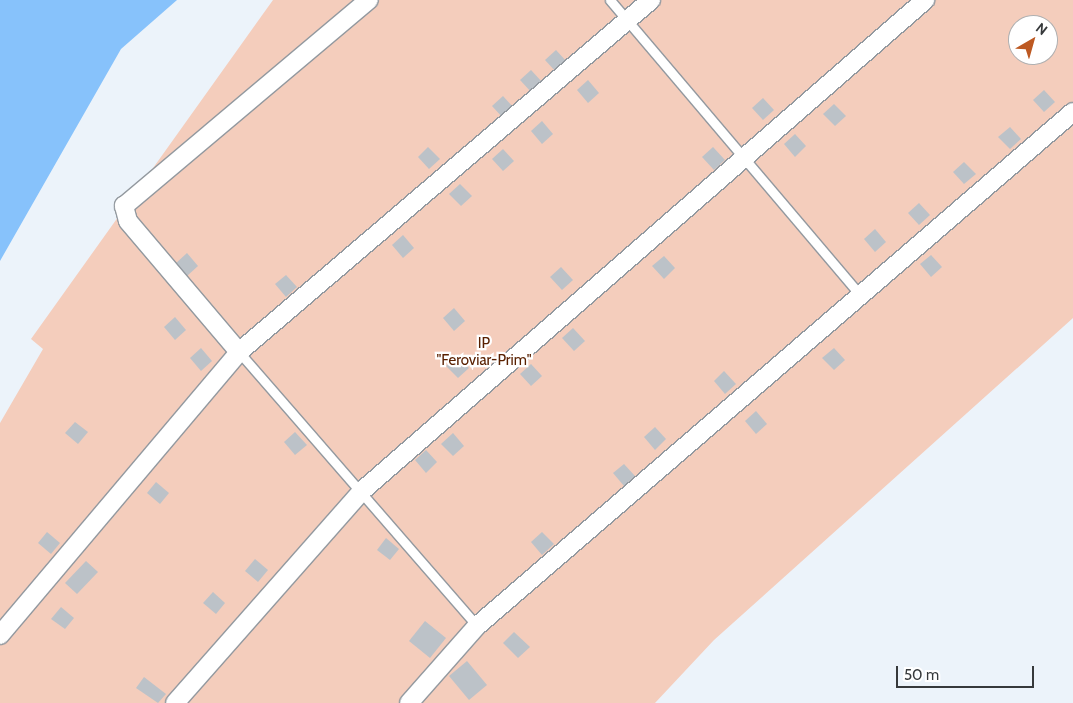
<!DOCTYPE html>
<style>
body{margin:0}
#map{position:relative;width:1073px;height:703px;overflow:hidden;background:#ecf3fa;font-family:Cabin,sans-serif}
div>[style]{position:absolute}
.green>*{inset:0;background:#f4cdbc}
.water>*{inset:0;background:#87c2fb}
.building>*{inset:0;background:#bcc2c8}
.roads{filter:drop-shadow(1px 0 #93999f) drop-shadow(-1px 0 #93999f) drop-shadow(0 1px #93999f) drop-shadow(0 -1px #93999f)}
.lane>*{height:9px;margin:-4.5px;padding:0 4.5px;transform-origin:4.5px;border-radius:4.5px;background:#fff}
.street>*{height:18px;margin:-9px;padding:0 9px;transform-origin:9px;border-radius:9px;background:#fff}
span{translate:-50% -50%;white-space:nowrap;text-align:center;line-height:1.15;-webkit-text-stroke:4.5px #fff;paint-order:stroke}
.park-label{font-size:15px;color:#592000}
.north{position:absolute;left:1008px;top:15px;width:50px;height:50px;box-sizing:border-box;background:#fff;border:1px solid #afb0b1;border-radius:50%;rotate:38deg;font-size:14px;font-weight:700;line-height:20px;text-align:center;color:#36393b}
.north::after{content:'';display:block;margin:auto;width:18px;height:22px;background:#bd5922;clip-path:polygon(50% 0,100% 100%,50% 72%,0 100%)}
.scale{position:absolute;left:896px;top:666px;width:138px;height:22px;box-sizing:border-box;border:2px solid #36393b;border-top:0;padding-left:6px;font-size:15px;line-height:18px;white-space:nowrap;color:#36393b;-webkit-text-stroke:4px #fff;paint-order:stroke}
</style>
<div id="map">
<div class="green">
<div style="clip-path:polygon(evenodd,273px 0,1073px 0,1073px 318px,714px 640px,655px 703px,0 703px,0 423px,43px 349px,31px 339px,273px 0,1018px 25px,1048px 25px,1048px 55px,1018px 55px,1018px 25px)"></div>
</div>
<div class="water">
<div style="clip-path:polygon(0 0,177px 0,121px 49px,0 261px)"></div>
</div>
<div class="building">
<div style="clip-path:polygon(556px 50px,567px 62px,556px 72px,545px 60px)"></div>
<div style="clip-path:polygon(531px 70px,543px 83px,532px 93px,520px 80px)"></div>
<div style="clip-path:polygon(588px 80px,599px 93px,588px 103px,577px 90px)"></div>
<div style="clip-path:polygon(1044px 90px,1055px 102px,1044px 112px,1033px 100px)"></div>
<div style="clip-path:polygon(503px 96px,514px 108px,503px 118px,492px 106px)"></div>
<div style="clip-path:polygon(763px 98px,774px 110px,763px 120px,752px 108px)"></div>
<div style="clip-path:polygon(834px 104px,846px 116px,835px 126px,823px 114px)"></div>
<div style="clip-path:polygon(542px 121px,553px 134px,542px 144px,531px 131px)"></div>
<div style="clip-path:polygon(1010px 127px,1021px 139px,1010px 149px,998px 137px)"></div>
<div style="clip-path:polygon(795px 134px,806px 146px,795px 157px,784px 144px)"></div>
<div style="clip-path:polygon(428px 147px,440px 159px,429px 169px,418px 157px)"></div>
<div style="clip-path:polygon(713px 147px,725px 160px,714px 170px,702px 157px)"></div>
<div style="clip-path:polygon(503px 149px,514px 161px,503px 171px,492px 159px)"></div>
<div style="clip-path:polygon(964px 162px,976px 174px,964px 184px,953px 172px)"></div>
<div style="clip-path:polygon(460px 184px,472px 196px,461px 206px,449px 194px)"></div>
<div style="clip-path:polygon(919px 203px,930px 215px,919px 225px,908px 213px)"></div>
<div style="clip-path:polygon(875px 229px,886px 242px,875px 252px,864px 239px)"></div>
<div style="clip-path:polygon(403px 235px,414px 248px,403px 258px,392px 245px)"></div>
<div style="clip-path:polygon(187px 253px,198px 266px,187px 276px,175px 264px)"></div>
<div style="clip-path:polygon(931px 255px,942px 267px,931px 277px,920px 264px)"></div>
<div style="clip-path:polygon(664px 256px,675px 268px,664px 279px,652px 266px)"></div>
<div style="clip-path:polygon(561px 267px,573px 280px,562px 290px,550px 277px)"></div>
<div style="clip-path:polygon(286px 275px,297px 287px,286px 297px,275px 284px)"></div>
<div style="clip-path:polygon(454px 308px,465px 321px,454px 331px,443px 318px)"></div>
<div style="clip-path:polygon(175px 317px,186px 330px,175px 340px,164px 327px)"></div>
<div style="clip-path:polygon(573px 328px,585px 341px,574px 351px,562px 338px)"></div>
<div style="clip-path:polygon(201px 348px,212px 361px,201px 371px,190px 358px)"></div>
<div style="clip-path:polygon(834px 348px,845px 360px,834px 370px,822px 358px)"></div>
<div style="clip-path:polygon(457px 356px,469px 368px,458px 378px,446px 366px)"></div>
<div style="clip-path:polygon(531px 364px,542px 376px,531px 386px,520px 374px)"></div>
<div style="clip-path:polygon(724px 371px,736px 384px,725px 394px,714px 381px)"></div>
<div style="clip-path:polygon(756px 411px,767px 424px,756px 434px,745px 421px)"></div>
<div style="clip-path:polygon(75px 422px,88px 432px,78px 444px,65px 433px)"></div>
<div style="clip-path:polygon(655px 427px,666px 439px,655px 450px,644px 437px)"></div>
<div style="clip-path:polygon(295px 432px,307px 445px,295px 455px,284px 442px)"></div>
<div style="clip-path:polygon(453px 433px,464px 446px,453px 456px,441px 444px)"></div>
<div style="clip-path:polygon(426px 450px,437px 462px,426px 473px,415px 460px)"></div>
<div style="clip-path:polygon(624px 464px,635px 476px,624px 486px,613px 473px)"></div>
<div style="clip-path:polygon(156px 482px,169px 493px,160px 504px,147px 493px)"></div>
<div style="clip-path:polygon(47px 532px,60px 543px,51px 554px,38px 543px)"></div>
<div style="clip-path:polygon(542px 532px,554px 544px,542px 555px,531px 542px)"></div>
<div style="clip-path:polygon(386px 538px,399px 549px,390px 560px,377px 550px)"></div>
<div style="clip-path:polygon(255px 559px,268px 570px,258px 582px,245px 571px)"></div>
<div style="clip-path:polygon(86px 561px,98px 572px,77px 594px,65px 583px)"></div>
<div style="clip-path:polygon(213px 592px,225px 603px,216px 614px,203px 603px)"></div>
<div style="clip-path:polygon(61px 607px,74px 618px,65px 629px,51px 619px)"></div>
<div style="clip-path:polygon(425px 621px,446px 638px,430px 658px,409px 641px)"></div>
<div style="clip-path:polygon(514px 632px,530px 647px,518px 658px,503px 643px)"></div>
<div style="clip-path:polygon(467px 661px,487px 685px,469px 700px,449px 676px)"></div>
<div style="clip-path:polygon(144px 677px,166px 694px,158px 703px,136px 688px)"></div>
</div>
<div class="roads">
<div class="lane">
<div style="left:610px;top:0;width:387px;rotate:49.7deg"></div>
<div style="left:239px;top:352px;width:363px;rotate:49deg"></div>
</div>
<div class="street">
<div style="left:239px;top:352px;width:172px;rotate:-130.3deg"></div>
<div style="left:128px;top:221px;width:16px;rotate:-105deg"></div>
<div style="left:124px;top:206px;width:320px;rotate:-40.1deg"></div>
<div style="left:0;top:635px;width:370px;rotate:-49.8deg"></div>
<div style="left:239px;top:352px;width:542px;rotate:-40.51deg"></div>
<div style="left:175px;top:703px;width:284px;rotate:-48.6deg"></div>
<div style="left:363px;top:490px;width:746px;rotate:-41.08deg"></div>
<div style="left:409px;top:703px;width:103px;rotate:-48.6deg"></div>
<div style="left:477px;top:626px;width:787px;rotate:-40.78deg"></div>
</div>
</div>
<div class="park-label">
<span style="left:484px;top:352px">IP<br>"Feroviar-Prim"</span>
</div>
<div class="north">N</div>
<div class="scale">50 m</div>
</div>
